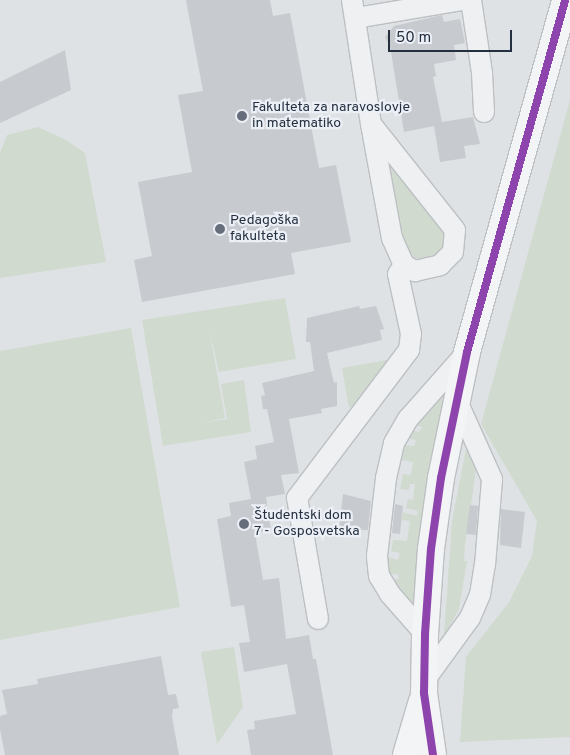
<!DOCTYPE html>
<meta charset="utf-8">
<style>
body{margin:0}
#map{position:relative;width:570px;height:755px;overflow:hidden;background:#dfe2e5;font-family:Overpass,sans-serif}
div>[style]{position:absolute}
.green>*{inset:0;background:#d0dace}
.building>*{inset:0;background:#c7cace}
.roads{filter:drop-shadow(1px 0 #bdc0c3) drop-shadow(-1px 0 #bdc0c3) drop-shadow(0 1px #bdc0c3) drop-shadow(0 -1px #bdc0c3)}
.minor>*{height:20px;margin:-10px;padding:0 10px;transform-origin:10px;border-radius:10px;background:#eef0f2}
.major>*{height:26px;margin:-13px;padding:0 13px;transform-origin:13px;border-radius:13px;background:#f3f4f5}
.bus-1>*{height:8px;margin:-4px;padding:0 4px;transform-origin:4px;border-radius:4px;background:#8e44ad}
.dots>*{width:14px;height:14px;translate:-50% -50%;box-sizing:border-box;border:2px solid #ecf0f6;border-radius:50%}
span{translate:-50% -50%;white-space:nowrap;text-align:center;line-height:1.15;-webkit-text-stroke:4.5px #ecf0f6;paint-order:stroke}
.poi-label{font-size:14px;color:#242f40}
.left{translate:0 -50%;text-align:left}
.scale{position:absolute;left:388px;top:30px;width:124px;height:22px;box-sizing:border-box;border:2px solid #242f40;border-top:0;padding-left:6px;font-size:15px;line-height:18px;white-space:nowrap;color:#242f40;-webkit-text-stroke:4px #ecf0f6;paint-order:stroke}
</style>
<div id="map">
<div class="green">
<div style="clip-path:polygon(570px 100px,570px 737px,460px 742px,466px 657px,509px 602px,532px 556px,537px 521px,481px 424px)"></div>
<div style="clip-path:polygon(38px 127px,66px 140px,85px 153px,106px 262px,0 278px,0 153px,7px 135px)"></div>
<div style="clip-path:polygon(387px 157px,445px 233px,447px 241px,443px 249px,428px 260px,414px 258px,406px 252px)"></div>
<div style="clip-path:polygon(285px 298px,296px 359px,219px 372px,209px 328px,225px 418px,200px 423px,227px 419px,221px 384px,244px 380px,251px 432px,163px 446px,142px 320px)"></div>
<div style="clip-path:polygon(131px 328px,180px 607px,0 640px,0 351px)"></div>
<div style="clip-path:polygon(392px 359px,370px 393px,349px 408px,342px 368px)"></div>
<div style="clip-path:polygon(448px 385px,416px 605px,411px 606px,389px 580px,399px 579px,398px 574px,389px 574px,388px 557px,398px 560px,400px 553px,391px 551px,393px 540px,407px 541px,410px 521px,402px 520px,403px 512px,417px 516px,418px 511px,406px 508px,408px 499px,413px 500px,415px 484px,410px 484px,409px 490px,400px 489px,403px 474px,411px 475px,413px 462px,402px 460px,405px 445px,414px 446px,416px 440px,406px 438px,410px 430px,419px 432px,422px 427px,410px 424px)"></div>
<div style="clip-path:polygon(466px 449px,476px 470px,465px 544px,464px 561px,467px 561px,459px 609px,444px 636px,452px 521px)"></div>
<div style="clip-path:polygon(234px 647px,243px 707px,217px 744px,201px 652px)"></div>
</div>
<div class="building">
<div style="clip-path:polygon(186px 0,270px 0,273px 16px,290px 13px,319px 168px,336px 165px,351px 242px,291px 253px,295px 274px,142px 302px,134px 260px,152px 256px,138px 182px,192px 172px,178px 95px,203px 91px)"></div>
<div style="clip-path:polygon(442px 15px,444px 22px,460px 19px,465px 43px,454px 45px,456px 60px,434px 64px,436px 76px,433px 77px,442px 122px,473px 117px,480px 144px,464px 146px,466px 158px,440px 162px,434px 126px,404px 132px,390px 46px,385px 37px,394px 26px)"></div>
<div style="clip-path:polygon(65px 50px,71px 90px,0 123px,0 82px)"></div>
<div style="clip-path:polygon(359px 306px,360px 309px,376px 306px,384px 329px,380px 330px,382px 340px,327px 353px,334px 383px,337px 382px,337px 406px,321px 409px,322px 413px,289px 419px,299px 473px,281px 475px,285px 494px,266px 497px,271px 530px,255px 533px,263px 580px,279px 578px,286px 639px,309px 635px,313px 659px,316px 659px,333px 755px,251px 755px,247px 730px,255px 729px,254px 721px,296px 714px,287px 664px,244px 672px,239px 643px,250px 642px,244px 605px,231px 607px,217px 519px,231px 516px,229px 503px,251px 499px,244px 462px,257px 459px,255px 446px,274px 442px,267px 409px,263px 409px,261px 396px,265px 395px,262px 383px,314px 371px,310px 342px,306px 342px,307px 318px)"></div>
<div style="clip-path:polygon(343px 494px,371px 501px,368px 530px,339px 529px)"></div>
<div style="clip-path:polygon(395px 504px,403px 506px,400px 534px,392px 533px)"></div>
<div style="clip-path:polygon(470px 505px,478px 506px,476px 535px,466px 534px)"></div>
<div style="clip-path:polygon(501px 509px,525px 512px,521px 548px,500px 545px)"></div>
<div style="clip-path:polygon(161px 656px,168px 695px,176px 694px,179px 708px,173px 709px,172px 717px,179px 755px,5px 755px,0 729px,0 716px,7px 714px,2px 690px,38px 684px,37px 679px)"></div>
</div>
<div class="roads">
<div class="minor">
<div style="left:352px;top:0;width:125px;rotate:81.3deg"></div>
<div style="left:371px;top:124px;width:116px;rotate:79.6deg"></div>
<div style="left:392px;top:238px;width:30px;rotate:66deg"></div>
<div style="left:404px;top:265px;width:13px;rotate:29deg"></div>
<div style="left:415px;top:271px;width:26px;rotate:-13deg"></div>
<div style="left:440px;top:265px;width:18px;rotate:-45deg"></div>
<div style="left:453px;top:252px;width:22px;rotate:-85deg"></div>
<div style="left:455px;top:230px;width:135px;rotate:-128.4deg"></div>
<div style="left:471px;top:0;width:74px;rotate:81.4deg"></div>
<div style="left:482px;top:73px;width:39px;rotate:87deg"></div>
<div style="left:356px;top:18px;width:108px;rotate:-9.6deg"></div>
<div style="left:318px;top:619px;width:123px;rotate:-99.8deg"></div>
<div style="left:297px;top:498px;width:186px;rotate:-52.9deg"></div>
<div style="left:409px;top:350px;width:16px;rotate:-83deg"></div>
<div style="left:411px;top:334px;width:61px;rotate:-102.2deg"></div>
<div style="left:398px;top:274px;width:11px;rotate:-56deg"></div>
<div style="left:425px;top:634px;width:53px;rotate:-131.2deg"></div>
<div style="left:390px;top:594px;width:21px;rotate:-121deg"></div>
<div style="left:379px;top:576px;width:20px;rotate:-96deg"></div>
<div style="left:377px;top:556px;width:79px;rotate:-83.4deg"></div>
<div style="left:386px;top:478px;width:36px;rotate:-77deg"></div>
<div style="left:394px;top:443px;width:28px;rotate:-60deg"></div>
<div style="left:408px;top:419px;width:89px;rotate:-48.6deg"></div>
<div style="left:424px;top:681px;width:78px;rotate:-53.9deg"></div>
<div style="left:470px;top:618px;width:25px;rotate:-67deg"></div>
<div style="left:480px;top:595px;width:30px;rotate:-81deg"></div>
<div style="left:485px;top:565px;width:86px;rotate:-85.3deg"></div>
<div style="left:492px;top:479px;width:85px;rotate:-114.2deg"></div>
</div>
<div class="major">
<div style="left:406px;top:755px;width:56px;rotate:-73.5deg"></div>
<div style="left:433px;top:755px;width:63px;rotate:-98.3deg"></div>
<div style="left:424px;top:693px;width:59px;rotate:-89deg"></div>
<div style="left:425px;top:634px;width:85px;rotate:-86deg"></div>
<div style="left:431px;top:549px;width:72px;rotate:-82deg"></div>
<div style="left:441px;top:478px;width:129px;rotate:-78.3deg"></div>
<div style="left:467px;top:352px;width:365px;rotate:-74.4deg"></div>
</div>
</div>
<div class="bus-1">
<div style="left:433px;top:755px;width:63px;rotate:-98.3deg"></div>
<div style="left:424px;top:693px;width:59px;rotate:-89deg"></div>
<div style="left:425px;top:634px;width:85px;rotate:-86deg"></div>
<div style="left:431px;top:549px;width:72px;rotate:-82deg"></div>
<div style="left:441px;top:478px;width:129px;rotate:-78.3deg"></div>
<div style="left:467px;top:352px;width:365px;rotate:-74.4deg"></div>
</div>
<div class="dots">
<div style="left:242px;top:116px;background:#656e7a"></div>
<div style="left:220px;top:229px;background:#656e7a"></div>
<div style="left:244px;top:524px;background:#656e7a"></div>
</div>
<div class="poi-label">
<span class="left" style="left:252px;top:116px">Fakulteta za naravoslovje<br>in matematiko</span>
<span class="left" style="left:230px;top:229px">Pedagoška<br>fakulteta</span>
<span class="left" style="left:254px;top:524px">Študentski dom<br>7 - Gosposvetska</span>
</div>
<div class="scale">50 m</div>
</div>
